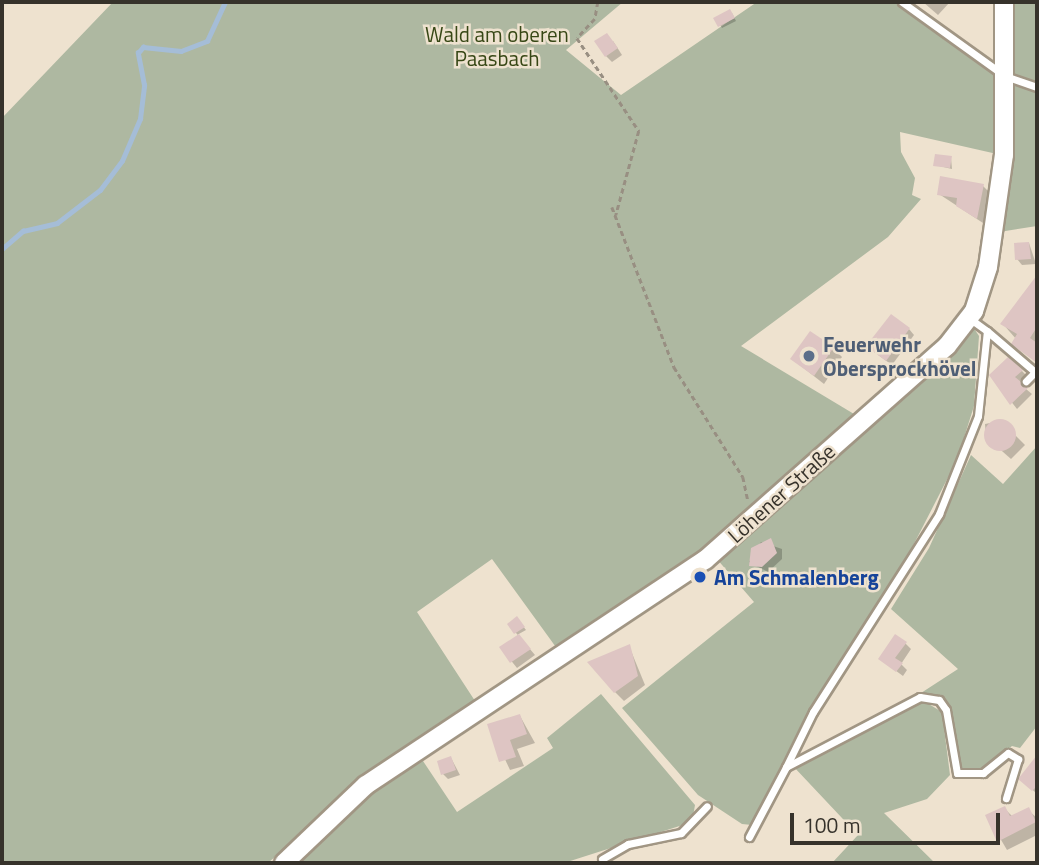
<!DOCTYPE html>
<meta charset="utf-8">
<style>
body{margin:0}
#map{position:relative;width:1039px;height:865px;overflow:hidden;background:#eee2cf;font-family:"Titillium Web",sans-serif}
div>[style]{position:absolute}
.green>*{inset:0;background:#aeb8a1}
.shadow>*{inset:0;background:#0003}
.stream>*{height:4.5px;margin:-2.25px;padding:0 2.25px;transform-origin:2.25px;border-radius:2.25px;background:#a5bdd7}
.building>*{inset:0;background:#dec5c3}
.round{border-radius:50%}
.path>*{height:2.5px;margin-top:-1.25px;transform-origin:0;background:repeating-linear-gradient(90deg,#988f82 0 5px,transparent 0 8.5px)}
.roads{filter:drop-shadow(2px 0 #a19684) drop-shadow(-2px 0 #a19684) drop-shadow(0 2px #a19684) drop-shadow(0 -2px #a19684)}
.service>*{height:7px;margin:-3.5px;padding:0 3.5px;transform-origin:3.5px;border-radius:3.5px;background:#fff}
.tertiary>*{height:18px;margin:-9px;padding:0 9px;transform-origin:9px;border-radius:9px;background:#fff}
.dots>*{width:19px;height:19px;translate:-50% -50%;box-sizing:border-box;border:4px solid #eee2cf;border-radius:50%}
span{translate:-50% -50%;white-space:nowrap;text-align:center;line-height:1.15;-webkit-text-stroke:5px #eee2cf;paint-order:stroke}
.park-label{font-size:21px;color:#374715}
.service-label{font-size:21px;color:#4e5e75;font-weight:700}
.left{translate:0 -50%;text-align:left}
.street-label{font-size:21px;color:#36322b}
.transit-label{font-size:21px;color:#164399;font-weight:700}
.frame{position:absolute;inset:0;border:4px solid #36322b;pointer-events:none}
.scale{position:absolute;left:790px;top:813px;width:210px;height:32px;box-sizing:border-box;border:4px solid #36322b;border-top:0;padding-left:9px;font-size:21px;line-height:24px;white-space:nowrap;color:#36322b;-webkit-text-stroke:5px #eee2cf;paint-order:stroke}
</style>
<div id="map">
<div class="green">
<div style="clip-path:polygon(113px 2px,623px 2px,566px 50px,621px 95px,757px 2px,897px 2px,1001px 77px,997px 154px,900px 132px,901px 152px,915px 178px,912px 195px,921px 199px,888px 237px,741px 346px,854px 414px,707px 550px,558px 650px,492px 559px,417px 612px,477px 704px,362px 779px,268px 863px,2px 863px,2px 118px)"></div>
<div style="clip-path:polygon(1011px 2px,1037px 2px,1037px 226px,999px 232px,1014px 133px)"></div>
<div style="clip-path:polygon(971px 324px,979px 336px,974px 406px,957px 460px,898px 575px,810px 708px,752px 825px,742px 824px,698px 795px,622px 708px,754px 602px,716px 558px)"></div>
<div style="clip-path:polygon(1037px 446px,1037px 726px,1020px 748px,1012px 746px,983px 770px,958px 770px,943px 697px,921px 693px,958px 669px,891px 609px,929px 548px,971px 455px,1003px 484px)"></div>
<div style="clip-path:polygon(601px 694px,695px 805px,692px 822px,564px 863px,293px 863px,370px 790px,419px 755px,457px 812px,553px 748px,547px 738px)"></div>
<div style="clip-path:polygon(922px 700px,942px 712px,950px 775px,927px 799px,884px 813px,935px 863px,832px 863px,858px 835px,793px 766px)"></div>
</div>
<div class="shadow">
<div style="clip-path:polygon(923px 2px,950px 2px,938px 15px)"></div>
<div style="clip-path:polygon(732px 13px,736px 21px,722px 28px,716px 19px)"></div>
<div style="clip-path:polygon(613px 41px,622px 55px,612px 62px,606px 56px)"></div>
<div style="clip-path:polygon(951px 158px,952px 169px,935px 165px)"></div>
<div style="clip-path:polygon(983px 186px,989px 192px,983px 223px,939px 194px)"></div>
<div style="clip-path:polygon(1029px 243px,1036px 264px,1022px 265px,1017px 259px)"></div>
<div style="clip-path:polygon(1037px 280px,1037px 363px,1003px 324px)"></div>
<div style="clip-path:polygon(909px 329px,914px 335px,892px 365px,874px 352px)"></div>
<div style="clip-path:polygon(833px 348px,842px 357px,824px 384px,792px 359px)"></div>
<div style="clip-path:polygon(1022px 371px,1027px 376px,1020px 384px,1032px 394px,1017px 409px,991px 376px)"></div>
<div style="clip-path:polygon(1001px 421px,1025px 445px,1011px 459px,986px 437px,985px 424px)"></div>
<div style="clip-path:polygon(761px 542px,782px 549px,782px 559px,768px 572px,749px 562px)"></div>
<div style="clip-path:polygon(519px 621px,526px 630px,517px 635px,524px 642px,535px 655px,517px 668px,501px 648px,519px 636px,515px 632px)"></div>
<div style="clip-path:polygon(905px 643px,911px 649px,901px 664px,907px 670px,903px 676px,880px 659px)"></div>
<div style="clip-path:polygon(629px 646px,645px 685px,624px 701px,615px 692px)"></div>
<div style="clip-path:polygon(520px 716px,535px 743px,517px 749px,524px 766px,510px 770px,489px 725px)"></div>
<div style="clip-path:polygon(451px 758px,460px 775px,448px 779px,443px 774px)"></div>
<div style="clip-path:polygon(1037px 763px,1037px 794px,1021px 779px)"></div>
<div style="clip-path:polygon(1004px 808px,1013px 817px,1028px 810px,1037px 818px,1037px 835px,1007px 850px,987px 816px)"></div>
</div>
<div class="stream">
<div style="left:2px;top:249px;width:28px;rotate:-41deg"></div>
<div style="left:23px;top:231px;width:35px;rotate:-13deg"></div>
<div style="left:57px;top:223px;width:54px;rotate:-37.5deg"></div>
<div style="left:100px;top:190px;width:36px;rotate:-53deg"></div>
<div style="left:122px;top:161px;width:46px;rotate:-66.8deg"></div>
<div style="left:140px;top:119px;width:34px;rotate:-83deg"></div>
<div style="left:144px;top:85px;width:33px;rotate:-101deg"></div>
<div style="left:138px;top:53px;width:8px;rotate:-50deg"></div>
<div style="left:143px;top:47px;width:38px;rotate:6deg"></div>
<div style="left:181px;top:51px;width:28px;rotate:-21deg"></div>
<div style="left:207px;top:41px;width:43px;rotate:-65.2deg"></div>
</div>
<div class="building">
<div style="clip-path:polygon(730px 9px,735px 18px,718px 27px,713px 18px)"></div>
<div style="clip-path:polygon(607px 33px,618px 48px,605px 57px,594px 41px)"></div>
<div style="clip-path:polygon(935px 154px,952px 156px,950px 168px,933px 166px)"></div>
<div style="clip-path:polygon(940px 176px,984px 184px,977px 219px,956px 206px,957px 198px,937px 195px)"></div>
<div style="clip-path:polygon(1029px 242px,1031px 259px,1015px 260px,1014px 243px)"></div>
<div style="clip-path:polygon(1037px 275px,1037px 327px,1030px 338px,1037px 343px,1037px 363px,1011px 344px,1017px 334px,1000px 324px)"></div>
<div style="clip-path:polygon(891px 314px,910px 328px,886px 361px,866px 346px)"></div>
<div style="clip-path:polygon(810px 331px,834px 347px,814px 376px,790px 359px)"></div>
<div style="clip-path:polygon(1008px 357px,1023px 370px,1015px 377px,1028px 388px,1010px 405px,989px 375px)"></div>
<div class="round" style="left:984px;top:419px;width:32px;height:32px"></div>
<div style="clip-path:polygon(771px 538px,777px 553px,762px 567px,749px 566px,751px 548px)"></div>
<div style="clip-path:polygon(517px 616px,525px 627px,514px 634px,507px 624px)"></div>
<div style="clip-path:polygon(519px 634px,531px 649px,510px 663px,499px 647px)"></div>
<div style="clip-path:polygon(895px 634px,907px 642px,895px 658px,903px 663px,896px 672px,878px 659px)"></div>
<div style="clip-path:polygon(630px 644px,638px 676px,614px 693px,587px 662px)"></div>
<div style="clip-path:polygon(520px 714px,527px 734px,510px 740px,516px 757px,499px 762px,487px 724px)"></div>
<div style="clip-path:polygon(1037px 755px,1037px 786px,1032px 791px,1018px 779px)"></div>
<div style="clip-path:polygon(451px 756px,456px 770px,441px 775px,437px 761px)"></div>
<div style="clip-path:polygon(1005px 806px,1010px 816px,1029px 807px,1036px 822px,997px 842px,985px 815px)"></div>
</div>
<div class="path">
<div style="left:598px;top:2px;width:17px;rotate:100deg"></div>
<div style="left:595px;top:19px;width:26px;rotate:133deg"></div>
<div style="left:577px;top:38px;width:112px;rotate:56.3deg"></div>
<div style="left:639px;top:131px;width:87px;rotate:105.3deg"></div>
<div style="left:612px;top:207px;width:172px;rotate:68.8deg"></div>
<div style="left:674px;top:367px;width:130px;rotate:57.9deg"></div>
<div style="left:743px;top:477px;width:24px;rotate:78deg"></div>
</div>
<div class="roads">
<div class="service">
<div style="left:902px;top:2px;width:127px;rotate:35.7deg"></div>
<div style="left:1005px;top:76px;width:34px;rotate:19deg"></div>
<div style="left:987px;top:331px;width:63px;rotate:40.5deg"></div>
<div style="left:1035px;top:372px;width:13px;rotate:135deg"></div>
<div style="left:786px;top:767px;width:61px;rotate:-63.9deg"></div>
<div style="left:813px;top:712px;width:235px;rotate:-57.5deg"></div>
<div style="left:939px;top:514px;width:105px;rotate:-68.3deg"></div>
<div style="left:978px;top:416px;width:85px;rotate:-84deg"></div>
<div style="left:987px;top:331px;width:22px;rotate:-144deg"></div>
<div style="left:749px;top:837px;width:79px;rotate:-62.1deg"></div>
<div style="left:786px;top:767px;width:151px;rotate:-27.6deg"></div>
<div style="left:920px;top:697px;width:19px;rotate:9deg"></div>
<div style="left:939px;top:700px;width:12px;rotate:55deg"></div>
<div style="left:946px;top:710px;width:64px;rotate:80.1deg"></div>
<div style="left:957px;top:773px;width:26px"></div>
<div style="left:983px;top:773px;width:32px;rotate:-39deg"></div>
<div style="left:1008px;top:753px;width:12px;rotate:31deg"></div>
<div style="left:1018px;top:759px;width:41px;rotate:107.1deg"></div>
<div style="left:602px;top:859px;width:30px;rotate:-30deg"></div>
<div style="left:628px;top:844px;width:54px;rotate:-11.7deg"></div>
<div style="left:681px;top:833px;width:37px;rotate:-46deg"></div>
</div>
<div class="tertiary">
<div style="left:284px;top:863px;width:113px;rotate:-43.6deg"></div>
<div style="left:366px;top:785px;width:407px;rotate:-33.6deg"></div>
<div style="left:705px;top:560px;width:323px;rotate:-41.5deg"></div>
<div style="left:947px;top:346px;width:44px;rotate:-52.4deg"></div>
<div style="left:974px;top:311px;width:46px;rotate:-72.3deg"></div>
<div style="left:988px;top:267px;width:113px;rotate:-81.9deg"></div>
<div style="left:1004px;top:155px;width:153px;rotate:-90deg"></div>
</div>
</div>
<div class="dots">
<div style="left:809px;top:356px;background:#5c6f8a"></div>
<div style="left:700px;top:577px;background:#1a4fb4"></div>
</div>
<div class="park-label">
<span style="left:497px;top:46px">Wald am oberen<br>Paasbach</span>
</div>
<div class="service-label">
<span class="left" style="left:823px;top:356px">Feuerwehr<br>Obersprockhövel</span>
</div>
<div class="street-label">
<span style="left:781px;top:493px;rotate:-42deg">Löhener Straße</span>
</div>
<div class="transit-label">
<span class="left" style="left:714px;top:577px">Am Schmalenberg</span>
</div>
<div class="frame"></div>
<div class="scale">100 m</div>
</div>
